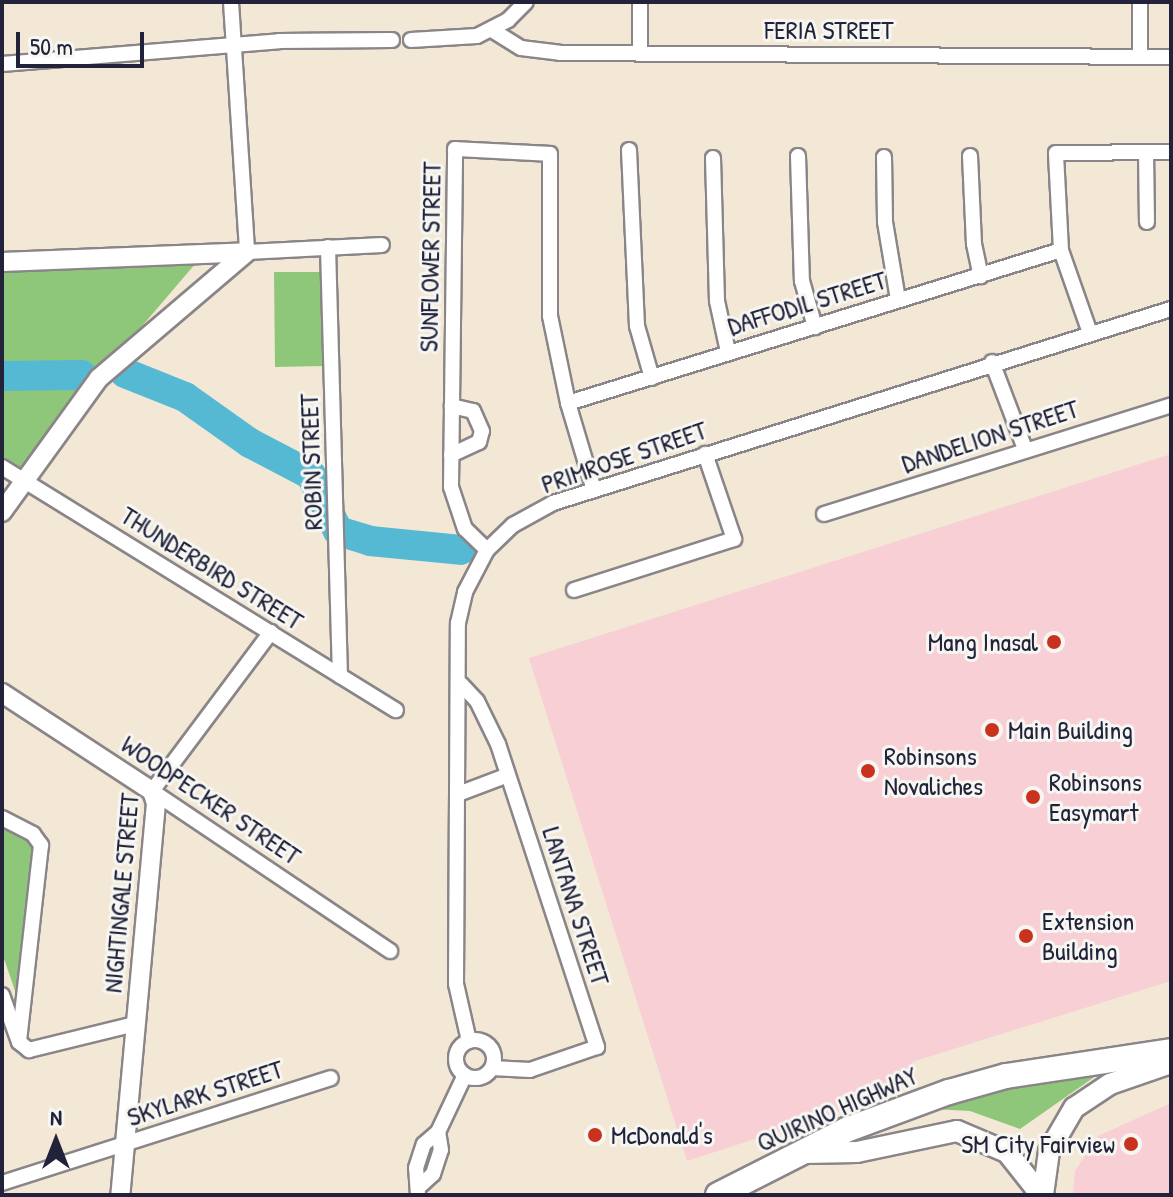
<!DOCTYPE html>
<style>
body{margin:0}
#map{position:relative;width:1173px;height:1197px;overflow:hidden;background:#f3e8d5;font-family:"Patrick Hand",sans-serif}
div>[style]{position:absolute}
.built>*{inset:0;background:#f7cfd5}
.green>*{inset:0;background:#8fc77a}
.river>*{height:30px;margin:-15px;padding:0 15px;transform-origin:15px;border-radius:15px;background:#55b9d4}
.roads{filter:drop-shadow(2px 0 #8a8588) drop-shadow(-2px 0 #8a8588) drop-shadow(0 2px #8a8588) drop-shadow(0 -2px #8a8588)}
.minor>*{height:14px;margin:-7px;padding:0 7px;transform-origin:7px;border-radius:7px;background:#fff}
.minor>.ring{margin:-7px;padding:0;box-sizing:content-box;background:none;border:14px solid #fff;border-radius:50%}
.tertiary>*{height:18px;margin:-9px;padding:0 9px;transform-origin:9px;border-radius:9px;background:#fff}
.secondary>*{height:20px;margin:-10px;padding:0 10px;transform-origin:10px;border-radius:10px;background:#fff}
.primary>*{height:24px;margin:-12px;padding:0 12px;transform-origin:12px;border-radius:12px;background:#fff}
.dots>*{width:22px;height:22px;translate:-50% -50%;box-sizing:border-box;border:4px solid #f6f6f2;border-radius:50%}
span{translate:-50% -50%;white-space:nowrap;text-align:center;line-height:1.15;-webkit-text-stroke:6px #f6f6f2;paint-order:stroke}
.street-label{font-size:26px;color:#22223b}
.poi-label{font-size:26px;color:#22223b}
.right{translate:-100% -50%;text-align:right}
.left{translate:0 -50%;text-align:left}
.frame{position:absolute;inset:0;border:4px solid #22223b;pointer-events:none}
.north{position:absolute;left:16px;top:1101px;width:80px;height:80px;-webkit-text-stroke:6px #f6f6f2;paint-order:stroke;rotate:0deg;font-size:22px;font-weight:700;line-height:32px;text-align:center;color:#22223b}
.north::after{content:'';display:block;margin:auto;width:28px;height:36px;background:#22223b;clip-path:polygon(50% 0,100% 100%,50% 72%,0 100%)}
.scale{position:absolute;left:16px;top:32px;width:128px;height:36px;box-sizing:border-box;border:4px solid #22223b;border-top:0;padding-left:10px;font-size:24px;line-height:28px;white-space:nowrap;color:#22223b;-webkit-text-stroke:6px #f6f6f2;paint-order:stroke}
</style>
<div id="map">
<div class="built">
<div style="clip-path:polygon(1171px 454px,1171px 981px,912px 1062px,916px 1079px,886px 1089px,887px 1096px,687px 1161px,529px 658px)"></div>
<div style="clip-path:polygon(1171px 1103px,1171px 1195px,1073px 1195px,1075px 1171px,1098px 1136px)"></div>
</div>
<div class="green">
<div style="clip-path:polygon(196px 263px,19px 470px,2px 458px,2px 268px)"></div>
<div style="clip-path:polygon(274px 272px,322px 272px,323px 366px,275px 367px)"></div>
<div style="clip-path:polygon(2px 819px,40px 839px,21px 1008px,2px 953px)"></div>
<div style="clip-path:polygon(1100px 1073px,1020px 1129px,970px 1111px,932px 1109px,1011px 1081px)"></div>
</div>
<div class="river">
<div style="left:125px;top:373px;width:65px;rotate:21.8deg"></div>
<div style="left:185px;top:397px;width:80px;rotate:35.3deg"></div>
<div style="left:250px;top:443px;width:69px;rotate:27.7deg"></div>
<div style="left:311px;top:475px;width:62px;rotate:64.3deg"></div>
<div style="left:338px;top:531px;width:34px;rotate:17deg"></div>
<div style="left:370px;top:541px;width:91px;rotate:5.6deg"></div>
<div style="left:2px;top:376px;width:80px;rotate:-0.7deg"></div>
</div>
<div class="roads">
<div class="minor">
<div style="left:231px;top:2px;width:251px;rotate:86.3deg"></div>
<div style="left:247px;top:252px;width:135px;rotate:-3deg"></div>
<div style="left:492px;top:30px;width:34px;rotate:32deg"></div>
<div style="left:521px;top:48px;width:39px;rotate:7deg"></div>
<div style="left:560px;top:53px;width:611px;rotate:0.38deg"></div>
<div style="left:411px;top:40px;width:66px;rotate:-3.5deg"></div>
<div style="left:477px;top:36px;width:35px;rotate:-27deg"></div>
<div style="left:508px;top:20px;width:25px;rotate:-45deg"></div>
<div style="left:640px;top:53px;width:51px;rotate:-90deg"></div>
<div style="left:1140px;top:57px;width:55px;rotate:-90deg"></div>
<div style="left:2px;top:64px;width:278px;rotate:-4.7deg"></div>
<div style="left:279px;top:41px;width:113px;rotate:-0.5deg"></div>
<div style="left:629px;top:150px;width:176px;rotate:87.4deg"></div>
<div style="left:637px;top:326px;width:54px;rotate:73.9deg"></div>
<div style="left:1146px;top:152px;width:70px;rotate:89.2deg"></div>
<div style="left:798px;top:156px;width:125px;rotate:88.2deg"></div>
<div style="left:802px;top:281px;width:48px;rotate:74.2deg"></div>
<div style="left:970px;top:156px;width:88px;rotate:87.4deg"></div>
<div style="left:974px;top:244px;width:33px;rotate:78deg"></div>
<div style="left:884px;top:157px;width:65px;rotate:89.1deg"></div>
<div style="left:885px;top:222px;width:79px;rotate:80.5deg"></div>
<div style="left:713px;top:158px;width:143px;rotate:88.4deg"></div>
<div style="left:717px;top:301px;width:52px;rotate:77.8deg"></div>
<div style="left:328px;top:247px;width:429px;rotate:88.4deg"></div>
<div style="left:1090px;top:333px;width:88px;rotate:-109.3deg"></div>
<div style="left:1061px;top:250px;width:97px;rotate:-93deg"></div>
<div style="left:1056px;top:153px;width:115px;rotate:-0.5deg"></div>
<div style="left:992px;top:362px;width:93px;rotate:69.2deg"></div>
<div style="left:568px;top:403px;width:516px;rotate:-17.24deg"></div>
<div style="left:451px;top:455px;width:31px;rotate:-25deg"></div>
<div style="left:479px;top:442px;width:11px;rotate:-75deg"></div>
<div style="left:482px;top:431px;width:22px;rotate:-114deg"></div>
<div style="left:473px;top:411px;width:22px;rotate:-167deg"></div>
<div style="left:2px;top:467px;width:463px;rotate:31.7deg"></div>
<div style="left:824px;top:514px;width:364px;rotate:-17.4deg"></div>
<div style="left:487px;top:550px;width:30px;rotate:-136deg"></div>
<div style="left:465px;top:529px;width:44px;rotate:-108.4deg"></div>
<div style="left:451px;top:487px;width:338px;rotate:-89.3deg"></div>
<div style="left:455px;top:149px;width:95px;rotate:3deg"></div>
<div style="left:550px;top:154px;width:162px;rotate:90deg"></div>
<div style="left:550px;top:316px;width:89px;rotate:78.3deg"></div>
<div style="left:568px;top:403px;width:91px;rotate:73.4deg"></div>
<div style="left:574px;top:590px;width:168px;rotate:-17.7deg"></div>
<div style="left:734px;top:539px;width:90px;rotate:-108.8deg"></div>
<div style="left:271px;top:632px;width:199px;rotate:126.8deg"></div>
<div style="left:152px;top:791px;width:287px;rotate:33.9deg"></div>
<div style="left:461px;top:684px;width:23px;rotate:47deg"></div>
<div style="left:477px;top:701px;width:48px;rotate:64deg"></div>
<div style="left:498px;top:744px;width:319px;rotate:71.9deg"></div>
<div style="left:597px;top:1047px;width:71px;rotate:161.1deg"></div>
<div style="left:530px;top:1070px;width:38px;rotate:-177deg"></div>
<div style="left:458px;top:794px;width:53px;rotate:-20.8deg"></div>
<div style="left:2px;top:818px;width:35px;rotate:27deg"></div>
<div style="left:33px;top:834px;width:14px;rotate:54deg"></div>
<div style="left:41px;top:845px;width:198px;rotate:96.4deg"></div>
<div style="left:2px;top:995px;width:50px;rotate:70.1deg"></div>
<div style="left:19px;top:1042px;width:13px;rotate:39deg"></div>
<div style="left:29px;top:1050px;width:109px;rotate:-13.8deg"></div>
<div class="ring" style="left:456px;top:1040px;width:24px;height:24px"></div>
<div style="left:469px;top:1041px;width:58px;rotate:-102.8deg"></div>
<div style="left:456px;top:984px;width:361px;rotate:-89.7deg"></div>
<div style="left:458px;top:623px;width:32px;rotate:-77deg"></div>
<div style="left:465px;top:592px;width:47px;rotate:-62.4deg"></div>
<div style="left:487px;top:550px;width:36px;rotate:-44deg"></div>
<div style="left:513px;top:525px;width:46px;rotate:-28.8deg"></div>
<div style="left:553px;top:503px;width:648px;rotate:-17.43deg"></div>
<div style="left:2px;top:1183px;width:345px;rotate:-17.7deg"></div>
<div style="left:419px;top:1187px;width:19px;rotate:-43deg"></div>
<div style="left:433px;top:1174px;width:25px;rotate:-72deg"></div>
<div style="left:441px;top:1150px;width:18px;rotate:-99deg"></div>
<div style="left:418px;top:1195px;width:27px;rotate:-94deg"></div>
<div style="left:416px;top:1168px;width:25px;rotate:-72deg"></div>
<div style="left:424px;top:1144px;width:18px;rotate:-41deg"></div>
<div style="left:438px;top:1132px;width:63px;rotate:-64.7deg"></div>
</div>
<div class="tertiary">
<div style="left:2px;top:262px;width:245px;rotate:-2.3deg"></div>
<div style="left:2px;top:512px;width:165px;rotate:-54.1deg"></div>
<div style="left:99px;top:378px;width:194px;rotate:-40.4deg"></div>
<div style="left:2px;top:693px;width:179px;rotate:33.2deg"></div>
<div style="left:152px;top:791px;width:13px;rotate:72deg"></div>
<div style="left:156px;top:803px;width:394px;rotate:95.2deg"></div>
</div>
<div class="secondary">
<div style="left:804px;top:1153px;width:53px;rotate:-1.1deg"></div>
<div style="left:857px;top:1152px;width:102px;rotate:-11.9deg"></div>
<div style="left:957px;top:1131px;width:54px;rotate:22.8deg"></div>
<div style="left:1007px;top:1152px;width:55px;rotate:51.7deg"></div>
<div style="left:1043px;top:1195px;width:44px;rotate:-82.2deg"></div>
<div style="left:1049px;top:1151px;width:50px;rotate:-59.8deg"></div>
<div style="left:1074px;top:1108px;width:43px;rotate:-33.7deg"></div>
<div style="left:1110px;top:1084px;width:65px;rotate:-19deg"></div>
</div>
<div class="primary">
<div style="left:718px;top:1195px;width:144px;rotate:-26.9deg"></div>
<div style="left:846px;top:1130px;width:110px;rotate:-20.3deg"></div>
<div style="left:949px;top:1092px;width:59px;rotate:-15.7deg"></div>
<div style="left:1006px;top:1076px;width:167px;rotate:-8.6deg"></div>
</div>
</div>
<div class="dots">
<div style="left:1054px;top:642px;background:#c8321e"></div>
<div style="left:992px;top:730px;background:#c8321e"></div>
<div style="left:868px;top:771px;background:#c8321e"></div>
<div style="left:1033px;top:797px;background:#c8321e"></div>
<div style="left:1026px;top:936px;background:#c8321e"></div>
<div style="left:595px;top:1135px;background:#c8321e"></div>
<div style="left:1131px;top:1144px;background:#c8321e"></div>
</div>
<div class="street-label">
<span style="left:829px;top:30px">FERIA STREET</span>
<span style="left:430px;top:257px;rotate:-89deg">SUNFLOWER STREET</span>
<span style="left:807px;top:303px;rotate:-17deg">DAFFODIL STREET</span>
<span style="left:990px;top:436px;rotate:-18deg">DANDELION STREET</span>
<span style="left:624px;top:457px;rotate:-19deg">PRIMROSE STREET</span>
<span style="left:311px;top:462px;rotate:-92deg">ROBIN STREET</span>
<span style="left:212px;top:568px;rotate:32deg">THUNDERBIRD STREET</span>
<span style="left:211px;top:800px;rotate:34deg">WOODPECKER STREET</span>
<span style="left:121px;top:893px;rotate:-85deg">NIGHTINGALE STREET</span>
<span style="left:576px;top:906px;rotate:72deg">LANTANA STREET</span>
<span style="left:205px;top:1093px;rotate:-18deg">SKYLARK STREET</span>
<span style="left:837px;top:1109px;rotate:-24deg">QUIRINO HIGHWAY</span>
</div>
<div class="poi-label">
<span class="right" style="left:1038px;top:642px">Mang Inasal</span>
<span class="left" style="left:1008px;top:730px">Main Building</span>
<span class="left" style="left:884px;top:771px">Robinsons<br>Novaliches</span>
<span class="left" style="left:1049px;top:797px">Robinsons<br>Easymart</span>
<span class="left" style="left:1042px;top:936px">Extension<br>Building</span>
<span class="left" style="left:611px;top:1135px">McDonald's</span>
<span class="right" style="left:1115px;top:1144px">SM City Fairview</span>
</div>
<div class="frame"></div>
<div class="north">N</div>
<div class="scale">50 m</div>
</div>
